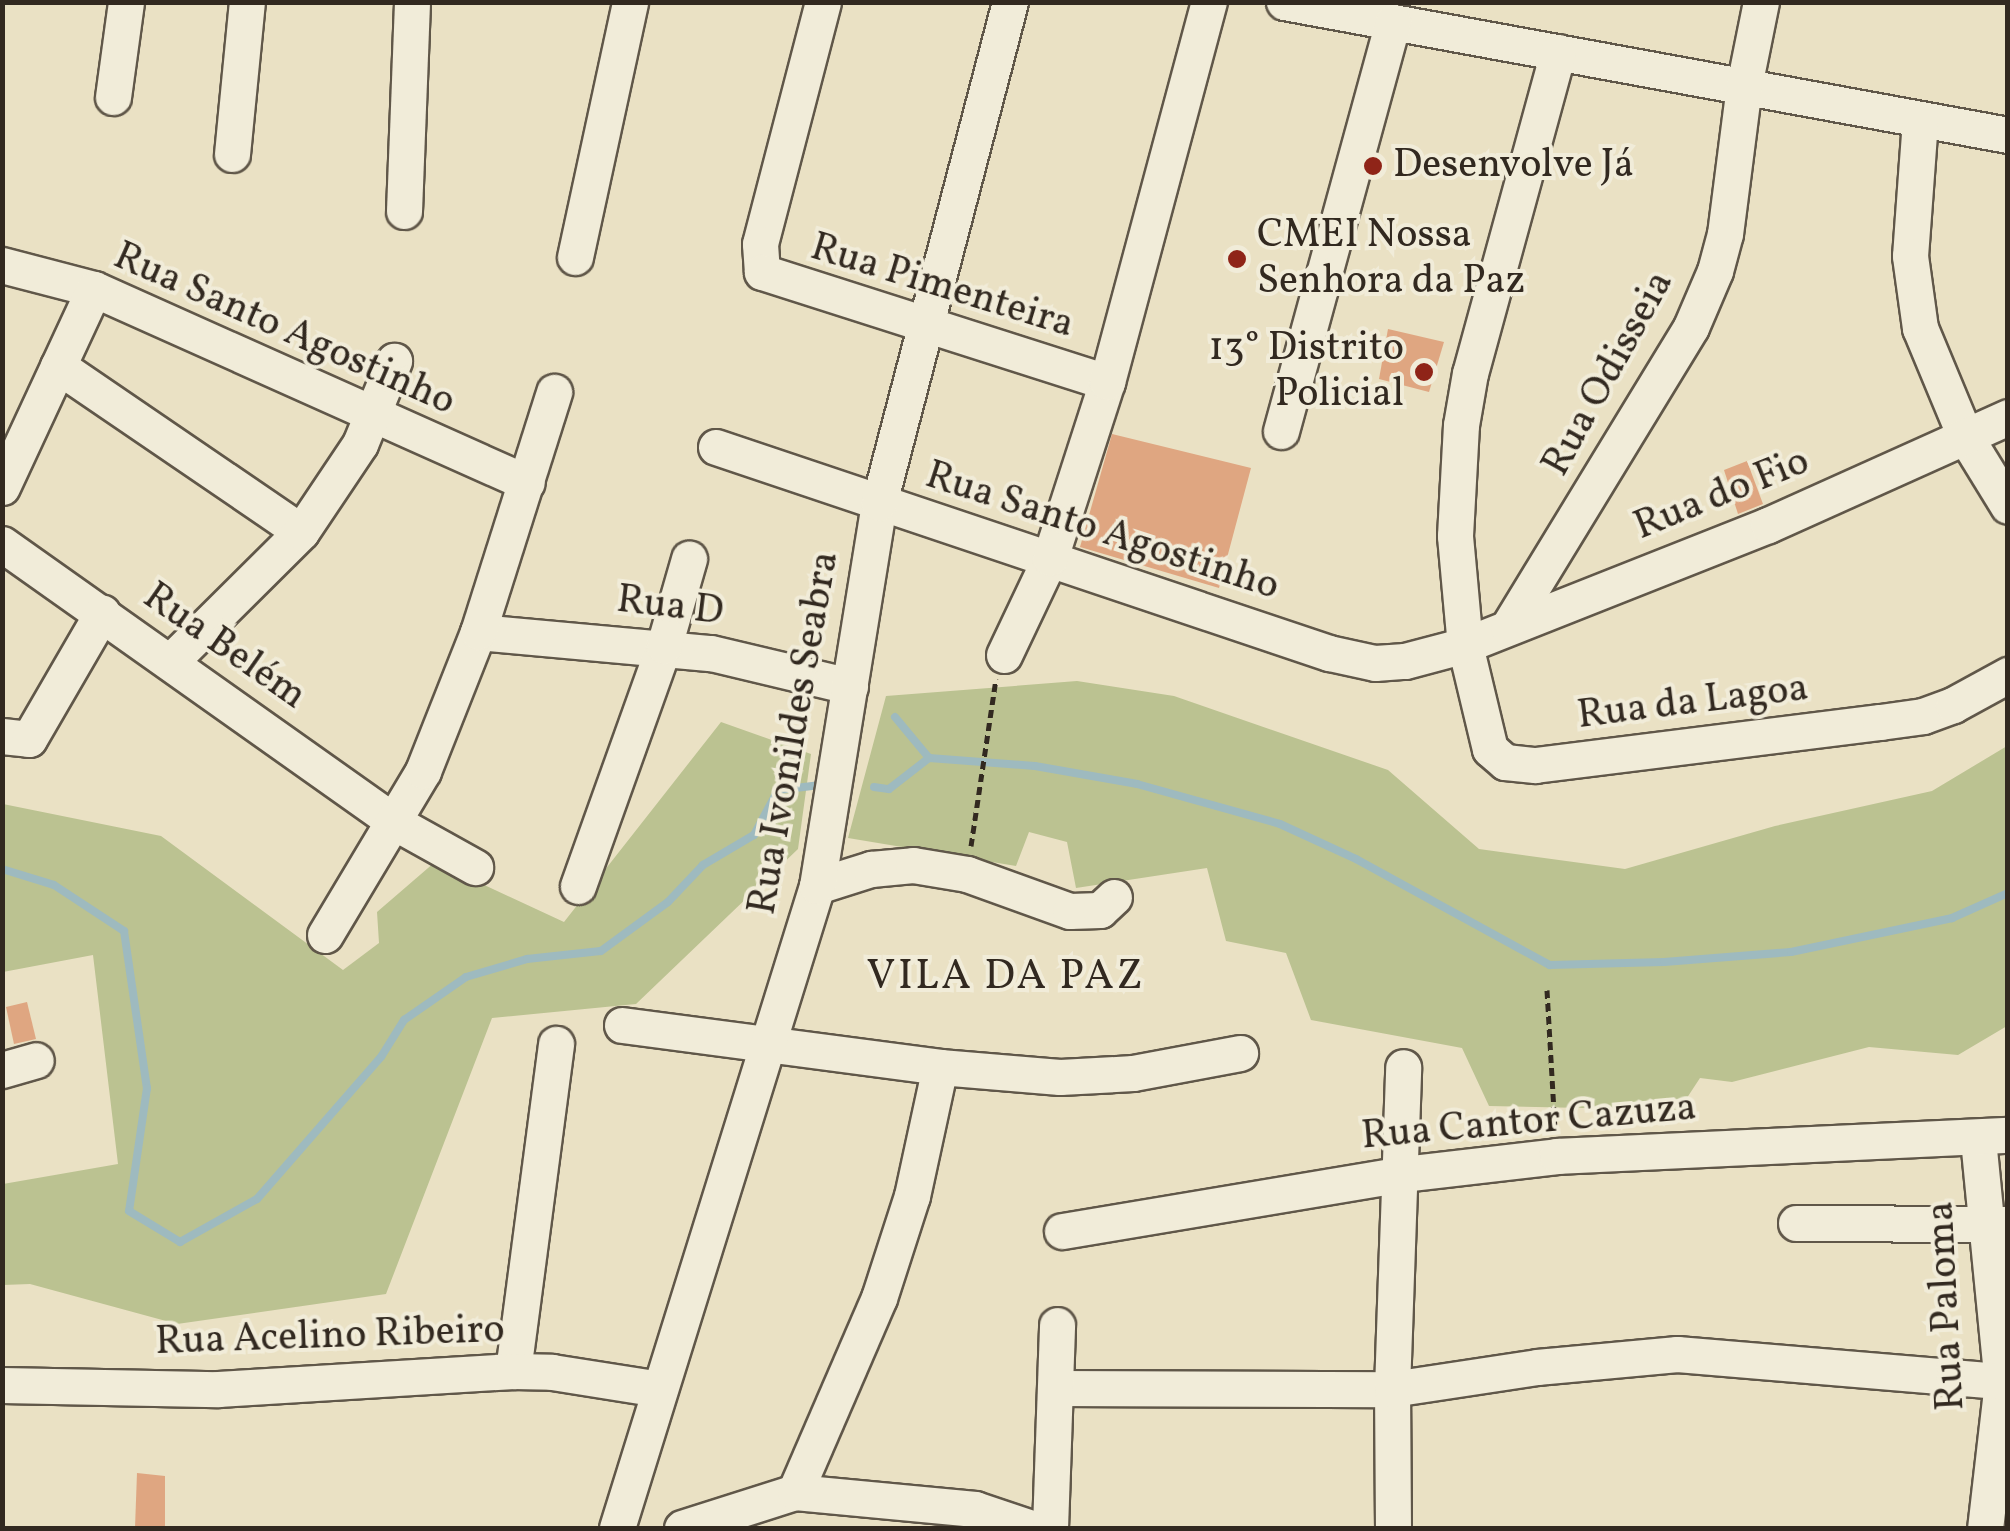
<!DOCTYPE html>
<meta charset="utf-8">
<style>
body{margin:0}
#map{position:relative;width:2010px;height:1531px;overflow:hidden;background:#eae1c4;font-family:Vollkorn,serif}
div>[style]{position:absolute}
.green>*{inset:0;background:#bbc291}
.stream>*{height:8px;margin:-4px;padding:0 4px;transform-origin:4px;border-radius:4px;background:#9ebabf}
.building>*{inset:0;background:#dfa681}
.path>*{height:5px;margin-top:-2.5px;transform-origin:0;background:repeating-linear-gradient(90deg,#322920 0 8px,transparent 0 13px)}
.roads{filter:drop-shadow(2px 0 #605749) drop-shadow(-2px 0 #605749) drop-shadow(0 2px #605749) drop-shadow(0 -2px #605749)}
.minor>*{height:35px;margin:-17.5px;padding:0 17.5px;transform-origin:17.5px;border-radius:17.5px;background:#f1ecd9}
.dots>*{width:28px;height:28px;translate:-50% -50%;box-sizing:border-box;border:5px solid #f1ecd9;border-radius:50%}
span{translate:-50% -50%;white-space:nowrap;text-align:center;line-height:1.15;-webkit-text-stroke:8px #f1ecd9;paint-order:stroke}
.poi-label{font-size:40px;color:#322920}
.left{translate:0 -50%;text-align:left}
.right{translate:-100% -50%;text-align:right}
.street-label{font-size:40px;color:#322920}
.neighbourhood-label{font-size:42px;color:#322920;letter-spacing:2.5px}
.frame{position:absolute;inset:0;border:5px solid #322920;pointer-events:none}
</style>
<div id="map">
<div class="green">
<div style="clip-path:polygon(1077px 681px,1174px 696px,1388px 770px,1479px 849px,1625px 869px,1775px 826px,1932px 791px,2007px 746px,2007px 1026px,1958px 1055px,1869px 1047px,1732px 1082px,1700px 1078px,1679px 1110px,1489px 1106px,1462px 1048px,1311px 1020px,1286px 953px,1226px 941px,1207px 868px,1076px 888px,1067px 842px,1029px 832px,1016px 866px,848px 838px,886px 696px)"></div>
<div style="clip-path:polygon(721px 722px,811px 754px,798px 849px,636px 1004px,492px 1018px,386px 1294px,177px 1324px,30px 1284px,3px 1285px,3px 1184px,118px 1164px,93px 955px,3px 972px,3px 804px,161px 836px,343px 970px,379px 943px,377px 912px,435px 862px,564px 922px)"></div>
</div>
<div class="stream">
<div style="left:895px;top:717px;width:53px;rotate:50.3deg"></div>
<div style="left:929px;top:758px;width:106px;rotate:4.3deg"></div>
<div style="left:1035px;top:766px;width:104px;rotate:10deg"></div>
<div style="left:1137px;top:784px;width:148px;rotate:15.6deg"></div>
<div style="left:1280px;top:824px;width:84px;rotate:24.7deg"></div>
<div style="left:1356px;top:859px;width:221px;rotate:28.7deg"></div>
<div style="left:1550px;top:965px;width:114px;rotate:-1.5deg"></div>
<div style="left:1664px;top:962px;width:127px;rotate:-4.5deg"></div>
<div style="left:1791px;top:952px;width:165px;rotate:-11.9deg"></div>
<div style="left:1952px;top:918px;width:61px;rotate:-24.1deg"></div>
<div style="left:874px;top:787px;width:15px;rotate:8deg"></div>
<div style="left:889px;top:789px;width:51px;rotate:-37.8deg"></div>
<div style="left:2px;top:869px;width:54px;rotate:17.1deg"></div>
<div style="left:54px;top:885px;width:84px;rotate:33.3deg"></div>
<div style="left:124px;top:931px;width:159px;rotate:81.7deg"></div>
<div style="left:147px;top:1088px;width:124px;rotate:98.3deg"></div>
<div style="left:129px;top:1211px;width:60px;rotate:31.3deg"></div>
<div style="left:180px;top:1242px;width:88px;rotate:-29.2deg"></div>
<div style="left:257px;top:1199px;width:189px;rotate:-48.9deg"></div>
<div style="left:381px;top:1057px;width:44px;rotate:-58.1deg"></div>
<div style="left:404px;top:1020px;width:75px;rotate:-34.7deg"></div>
<div style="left:466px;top:977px;width:64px;rotate:-16.4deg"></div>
<div style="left:527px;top:959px;width:74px;rotate:-6.2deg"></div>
<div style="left:601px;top:951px;width:83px;rotate:-36.2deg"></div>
<div style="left:668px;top:902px;width:51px;rotate:-46.6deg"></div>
<div style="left:703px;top:865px;width:59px;rotate:-30.5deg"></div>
<div style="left:754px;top:835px;width:51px;rotate:-61.9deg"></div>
<div style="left:778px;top:790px;width:43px;rotate:-6.6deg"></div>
</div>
<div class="building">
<div style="clip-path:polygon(1388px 329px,1444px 342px,1429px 392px,1379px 379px)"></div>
<div style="clip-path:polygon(1112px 434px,1251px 468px,1219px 588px,1080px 547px)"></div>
<div style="clip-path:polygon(1747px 461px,1763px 504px,1738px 514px,1724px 470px)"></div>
<div style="clip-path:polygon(27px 1002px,36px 1039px,14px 1044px,6px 1007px)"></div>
<div style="clip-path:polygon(137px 1473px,165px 1476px,165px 1528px,135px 1528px)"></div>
</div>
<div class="path">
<div style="left:971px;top:846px;width:169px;rotate:-81.5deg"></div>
<div style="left:1547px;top:990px;width:137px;rotate:86.7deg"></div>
</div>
<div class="roads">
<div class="minor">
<div style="left:823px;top:2px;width:250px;rotate:104.6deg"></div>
<div style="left:760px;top:244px;width:28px;rotate:86deg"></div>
<div style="left:762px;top:272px;width:362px;rotate:17.7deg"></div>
<div style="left:1284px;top:2px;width:736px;rotate:10.41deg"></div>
<div style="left:1558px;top:52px;width:333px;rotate:105.3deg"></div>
<div style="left:1470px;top:373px;width:53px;rotate:99.8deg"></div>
<div style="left:1461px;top:425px;width:111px;rotate:93.1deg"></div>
<div style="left:1455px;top:536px;width:109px;rotate:84.8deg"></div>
<div style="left:1465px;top:645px;width:107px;rotate:76.5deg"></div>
<div style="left:1490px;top:749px;width:20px;rotate:41deg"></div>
<div style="left:1505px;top:762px;width:30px;rotate:6deg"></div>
<div style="left:1535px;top:765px;width:348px;rotate:-7.1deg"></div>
<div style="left:1880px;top:722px;width:43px;rotate:-7.9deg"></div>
<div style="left:1923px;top:716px;width:32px;rotate:-20deg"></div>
<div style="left:1953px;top:705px;width:63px;rotate:-28.6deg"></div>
<div style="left:113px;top:97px;width:96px;rotate:-82.2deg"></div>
<div style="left:1920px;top:120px;width:136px;rotate:94.2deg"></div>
<div style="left:1910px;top:256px;width:73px;rotate:82.1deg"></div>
<div style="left:1920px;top:328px;width:117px;rotate:67.4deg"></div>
<div style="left:1965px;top:436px;width:82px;rotate:58.4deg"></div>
<div style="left:232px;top:154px;width:153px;rotate:-84.4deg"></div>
<div style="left:404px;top:211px;width:209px;rotate:-87.8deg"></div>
<div style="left:575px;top:257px;width:261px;rotate:-77.8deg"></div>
<div style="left:2px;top:265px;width:95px;rotate:14.6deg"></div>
<div style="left:94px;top:289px;width:474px;rotate:24.1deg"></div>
<div style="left:58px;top:366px;width:294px;rotate:34.3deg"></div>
<div style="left:1281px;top:431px;width:424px;rotate:-74.7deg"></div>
<div style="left:716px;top:447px;width:647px;rotate:18.58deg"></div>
<div style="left:1329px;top:653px;width:47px;rotate:12.3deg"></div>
<div style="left:1375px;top:663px;width:30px;rotate:-4deg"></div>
<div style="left:1405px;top:661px;width:62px;rotate:-14.9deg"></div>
<div style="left:1465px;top:645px;width:326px;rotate:-21.6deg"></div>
<div style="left:1768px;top:525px;width:263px;rotate:-24.2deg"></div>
<div style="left:2px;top:487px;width:218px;rotate:-65.1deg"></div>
<div style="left:2px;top:544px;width:481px;rotate:35.3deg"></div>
<div style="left:394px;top:822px;width:93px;rotate:29.1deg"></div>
<div style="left:1508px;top:627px;width:351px;rotate:-58.6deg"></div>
<div style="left:1691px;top:327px;width:61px;rotate:-66.8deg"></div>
<div style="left:1715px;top:271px;width:38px;rotate:-75deg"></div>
<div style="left:1725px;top:234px;width:149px;rotate:-82.7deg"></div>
<div style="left:1744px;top:86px;width:86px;rotate:-78.6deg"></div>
<div style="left:478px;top:632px;width:234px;rotate:5.2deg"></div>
<div style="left:711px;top:653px;width:143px;rotate:13.4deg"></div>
<div style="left:1004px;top:655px;width:107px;rotate:-64.6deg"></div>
<div style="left:1050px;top:558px;width:185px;rotate:-72.1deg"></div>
<div style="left:1107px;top:382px;width:393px;rotate:-75deg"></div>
<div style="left:172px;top:660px;width:182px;rotate:-44.8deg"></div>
<div style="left:301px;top:532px;width:106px;rotate:-56.2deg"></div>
<div style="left:360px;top:444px;width:90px;rotate:-67.7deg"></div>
<div style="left:2px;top:736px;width:27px;rotate:6deg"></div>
<div style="left:29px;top:739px;width:146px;rotate:-59.9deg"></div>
<div style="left:578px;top:886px;width:255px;rotate:-70.3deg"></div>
<div style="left:664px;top:646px;width:91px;rotate:-74deg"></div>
<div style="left:817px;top:886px;width:57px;rotate:-17.5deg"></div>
<div style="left:871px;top:869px;width:42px;rotate:-5.4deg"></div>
<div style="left:913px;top:865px;width:55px;rotate:9.5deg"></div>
<div style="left:967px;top:874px;width:109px;rotate:19.8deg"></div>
<div style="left:1070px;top:911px;width:30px;rotate:-2deg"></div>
<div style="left:1100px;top:910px;width:19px;rotate:-43deg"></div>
<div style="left:325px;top:935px;width:191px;rotate:-59.1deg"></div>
<div style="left:423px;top:771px;width:149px;rotate:-68.4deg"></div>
<div style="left:478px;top:632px;width:252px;rotate:-72.4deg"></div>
<div style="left:622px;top:1025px;width:321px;rotate:7.5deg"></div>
<div style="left:940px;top:1067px;width:120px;rotate:4.8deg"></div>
<div style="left:1060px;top:1077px;width:73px;rotate:-3.1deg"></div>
<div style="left:1133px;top:1073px;width:109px;rotate:-10.6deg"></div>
<div style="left:2px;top:1070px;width:35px;rotate:-16deg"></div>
<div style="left:1978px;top:1139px;width:244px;rotate:84.4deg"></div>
<div style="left:2002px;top:1382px;width:147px;rotate:96.6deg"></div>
<div style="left:1796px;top:1223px;width:212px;rotate:0.3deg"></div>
<div style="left:1062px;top:1231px;width:345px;rotate:-9.5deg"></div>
<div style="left:1402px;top:1174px;width:156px;rotate:-6.6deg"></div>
<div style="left:1557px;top:1156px;width:451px;rotate:-2.7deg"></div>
<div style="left:513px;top:1371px;width:330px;rotate:-82.5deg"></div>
<div style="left:2px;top:1385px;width:216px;rotate:1.1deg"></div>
<div style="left:218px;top:1389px;width:296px;rotate:-3.5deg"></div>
<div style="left:513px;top:1371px;width:39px;rotate:1deg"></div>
<div style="left:552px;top:1372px;width:108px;rotate:9deg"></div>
<div style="left:1055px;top:1388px;width:337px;rotate:0.2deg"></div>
<div style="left:1392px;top:1389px;width:147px;rotate:-8.6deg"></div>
<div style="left:1537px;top:1367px;width:141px;rotate:-5.3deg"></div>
<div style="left:1677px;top:1354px;width:332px;rotate:4.8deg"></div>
<div style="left:795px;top:1492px;width:211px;rotate:-66.6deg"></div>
<div style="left:879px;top:1298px;width:107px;rotate:-72.1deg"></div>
<div style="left:912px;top:1196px;width:132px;rotate:-77.8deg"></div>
<div style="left:617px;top:1528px;width:672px;rotate:-72.7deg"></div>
<div style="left:817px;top:886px;width:388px;rotate:-80.8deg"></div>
<div style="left:879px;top:503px;width:518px;rotate:-75.35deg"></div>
<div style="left:682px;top:1528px;width:119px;rotate:-17.7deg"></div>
<div style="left:795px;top:1492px;width:181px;rotate:5.4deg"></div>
<div style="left:975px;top:1509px;width:59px;rotate:18.7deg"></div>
<div style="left:1050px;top:1528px;width:203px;rotate:-88deg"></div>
<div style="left:1393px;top:1528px;width:139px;rotate:-90.4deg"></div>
<div style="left:1392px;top:1389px;width:322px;rotate:-88deg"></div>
</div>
</div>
<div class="dots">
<div style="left:1373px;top:166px;background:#8f2418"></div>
<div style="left:1237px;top:259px;background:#8f2418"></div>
<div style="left:1424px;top:372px;background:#8f2418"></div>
</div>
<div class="poi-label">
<span class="left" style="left:1393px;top:166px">Desenvolve Já</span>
<span class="left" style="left:1257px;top:259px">CMEI Nossa<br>Senhora da Paz</span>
<span class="right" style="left:1404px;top:372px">13° Distrito<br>Policial</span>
</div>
<div class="street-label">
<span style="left:942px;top:287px;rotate:17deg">Rua Pimenteira</span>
<span style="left:284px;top:330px;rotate:24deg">Rua Santo Agostinho</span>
<span style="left:1609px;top:374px;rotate:-61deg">Rua Odisseia</span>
<span style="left:1722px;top:495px;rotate:-22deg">Rua do Fio</span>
<span style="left:1102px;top:532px;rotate:18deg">Rua Santo Agostinho</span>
<span style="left:670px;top:607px;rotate:7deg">Rua D</span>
<span style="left:224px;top:647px;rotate:35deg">Rua Belém</span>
<span style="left:1693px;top:703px;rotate:-7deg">Rua da Lagoa</span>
<span style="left:795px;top:733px;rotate:-80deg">Rua Ivonildes Seabra</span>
<span style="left:1529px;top:1123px;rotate:-5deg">Rua Cantor Cazuza</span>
<span style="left:1947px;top:1306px;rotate:-93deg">Rua Paloma</span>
<span style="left:330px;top:1337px;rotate:-2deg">Rua Acelino Ribeiro</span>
</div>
<div class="neighbourhood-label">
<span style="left:1006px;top:978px">VILA DA PAZ</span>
</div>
<div class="frame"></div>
</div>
